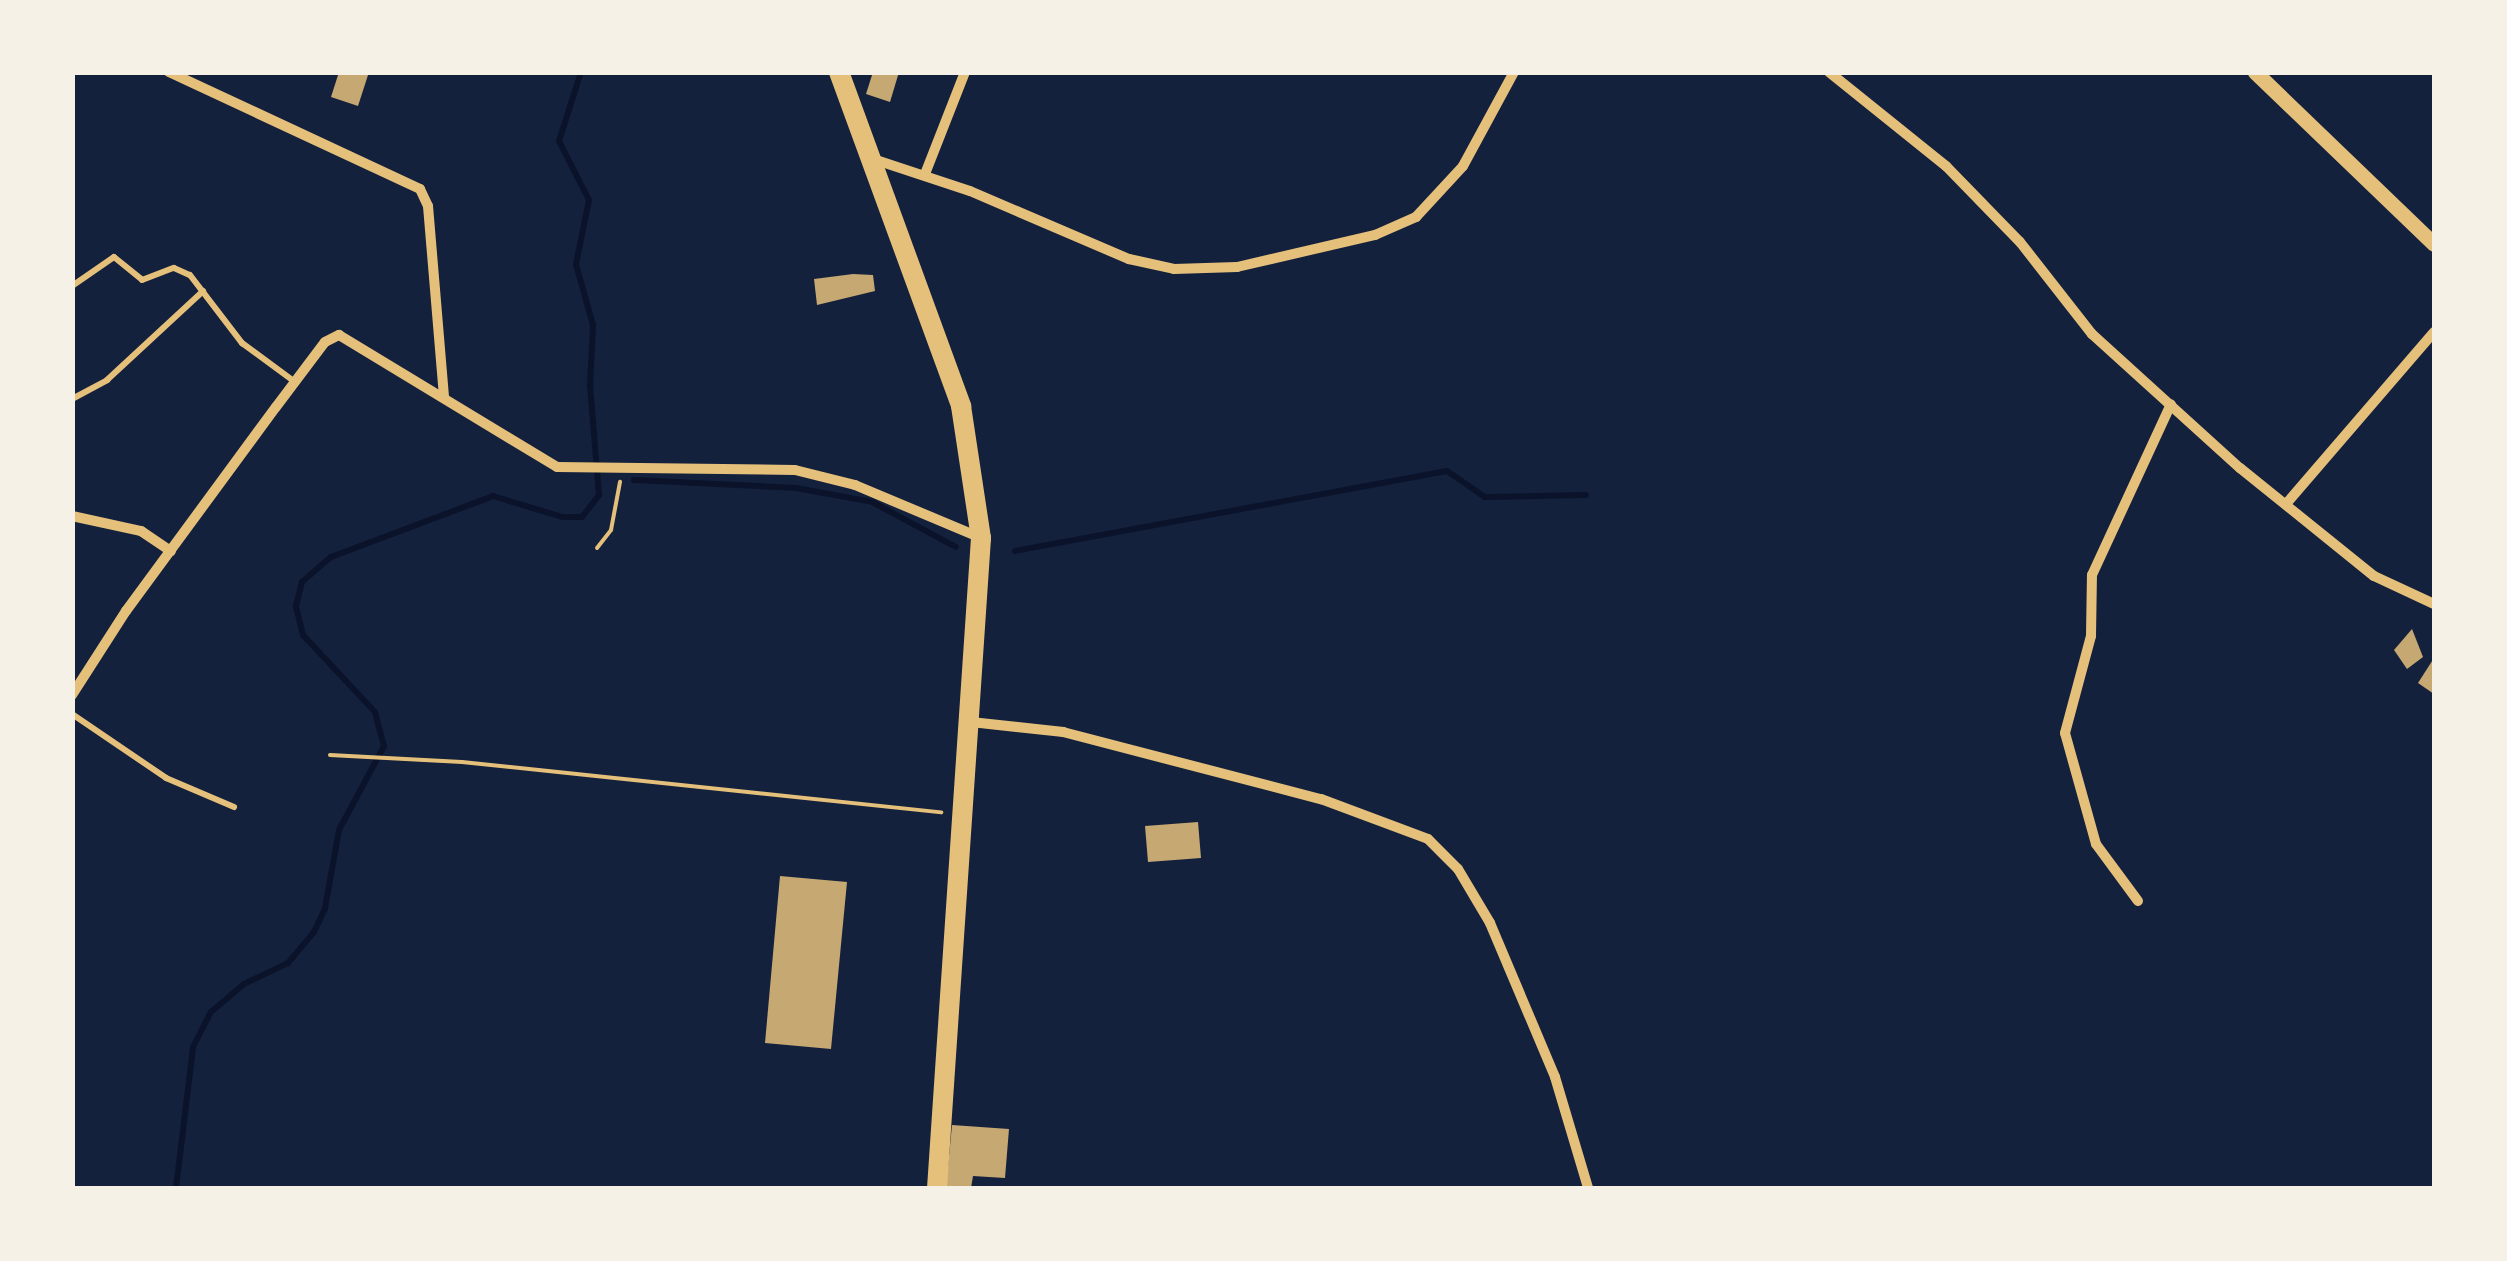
<!DOCTYPE html>
<style>
body{margin:0}
#map{position:relative;width:2507px;height:1261px;overflow:hidden;background:#14213d;font-family:Cabin,sans-serif}
div>[style]{position:absolute}
.stream>*{height:6px;margin:-3px;padding:0 3px;transform-origin:3px;border-radius:3px;background:#0b132b}
.building>*{inset:0;background:#c6a872}
.path>*{height:4px;margin:-2px;padding:0 2px;transform-origin:2px;border-radius:2px;background:#e5c07b}
.service>*{height:6px;margin:-3px;padding:0 3px;transform-origin:3px;border-radius:3px;background:#e5c07b}
.minor>*{height:10px;margin:-5px;padding:0 5px;transform-origin:5px;border-radius:5px;background:#e5c07b}
.tertiary>*{height:15px;margin:-7.5px;padding:0 7.5px;transform-origin:7.5px;border-radius:7.5px;background:#e5c07b}
.trunk>*{height:20px;margin:-10px;padding:0 10px;transform-origin:10px;border-radius:10px;background:#e5c07b}
span{translate:-50% -50%;white-space:nowrap;text-align:center;line-height:1.15;-webkit-text-stroke:9px #f6f1e7;paint-order:stroke}
.frame{position:absolute;inset:0;border:75px solid #f6f1e7;pointer-events:none}
</style>
<div id="map">
<div class="stream">
<div style="left:634px;top:480px;width:162px;rotate:2.8deg"></div>
<div style="left:796px;top:488px;width:77px;rotate:10.4deg"></div>
<div style="left:872px;top:502px;width:95px;rotate:28.2deg"></div>
<div style="left:1015px;top:551px;width:439px;rotate:-10.5deg"></div>
<div style="left:1447px;top:471px;width:46px;rotate:34.4deg"></div>
<div style="left:1485px;top:497px;width:101px;rotate:-1.1deg"></div>
<div style="left:176px;top:1188px;width:142px;rotate:-83.1deg"></div>
<div style="left:193px;top:1047px;width:39px;rotate:-63deg"></div>
<div style="left:211px;top:1012px;width:43px;rotate:-40.3deg"></div>
<div style="left:244px;top:984px;width:49px;rotate:-25.5deg"></div>
<div style="left:288px;top:963px;width:40px;rotate:-50deg"></div>
<div style="left:314px;top:932px;width:26px;rotate:-65deg"></div>
<div style="left:325px;top:908px;width:79px;rotate:-79.8deg"></div>
<div style="left:339px;top:830px;width:95px;rotate:-61.8deg"></div>
<div style="left:384px;top:746px;width:35px;rotate:-105deg"></div>
<div style="left:375px;top:712px;width:105px;rotate:-133.1deg"></div>
<div style="left:303px;top:635px;width:30px;rotate:-104deg"></div>
<div style="left:296px;top:606px;width:25px;rotate:-76deg"></div>
<div style="left:302px;top:582px;width:38px;rotate:-41deg"></div>
<div style="left:331px;top:557px;width:173px;rotate:-20.6deg"></div>
<div style="left:493px;top:496px;width:72px;rotate:16.9deg"></div>
<div style="left:562px;top:517px;width:20px"></div>
<div style="left:582px;top:517px;width:28px;rotate:-52deg"></div>
<div style="left:599px;top:495px;width:110px;rotate:-94.7deg"></div>
<div style="left:590px;top:385px;width:60px;rotate:-87.1deg"></div>
<div style="left:593px;top:325px;width:63px;rotate:-105.6deg"></div>
<div style="left:576px;top:264px;width:65px;rotate:-78.5deg"></div>
<div style="left:589px;top:200px;width:66px;rotate:-117deg"></div>
<div style="left:559px;top:141px;width:72px;rotate:-72.3deg"></div>
</div>
<div class="building">
<div style="clip-path:polygon(339px 72px,369px 72px,358px 106px,331px 97px)"></div>
<div style="clip-path:polygon(873px 72px,899px 72px,890px 102px,866px 94px)"></div>
<div style="clip-path:polygon(853px 274px,873px 275px,875px 291px,817px 305px,814px 279px)"></div>
<div style="clip-path:polygon(2412px 629px,2423px 657px,2407px 669px,2394px 650px)"></div>
<div style="clip-path:polygon(2434px 658px,2434px 694px,2418px 683px)"></div>
<div style="clip-path:polygon(1198px 822px,1201px 858px,1148px 862px,1145px 826px)"></div>
<div style="clip-path:polygon(780px 876px,847px 882px,831px 1049px,765px 1043px)"></div>
<div style="clip-path:polygon(952px 1125px,1009px 1129px,1005px 1178px,973px 1176px,971px 1188px,946px 1188px)"></div>
</div>
<div class="path">
<div style="left:597px;top:548px;width:23px;rotate:-52deg"></div>
<div style="left:611px;top:530px;width:49px;rotate:-79.4deg"></div>
<div style="left:330px;top:755px;width:132px;rotate:3deg"></div>
<div style="left:462px;top:762px;width:482px;rotate:6deg"></div>
</div>
<div class="service">
<div style="left:72px;top:286px;width:51px;rotate:-34.6deg"></div>
<div style="left:114px;top:257px;width:36px;rotate:39deg"></div>
<div style="left:142px;top:280px;width:34px;rotate:-21deg"></div>
<div style="left:174px;top:268px;width:17px;rotate:24deg"></div>
<div style="left:190px;top:275px;width:86px;rotate:52.6deg"></div>
<div style="left:242px;top:343px;width:66px;rotate:36.3deg"></div>
<div style="left:72px;top:399px;width:40px;rotate:-28deg"></div>
<div style="left:107px;top:380px;width:131px;rotate:-42.8deg"></div>
<div style="left:72px;top:714px;width:114px;rotate:34.2deg"></div>
<div style="left:166px;top:778px;width:74px;rotate:23.1deg"></div>
</div>
<div class="minor">
<div style="left:169px;top:72px;width:277px;rotate:25deg"></div>
<div style="left:420px;top:189px;width:19px;rotate:65deg"></div>
<div style="left:428px;top:206px;width:191px;rotate:85.2deg"></div>
<div style="left:1829px;top:72px;width:150px;rotate:38.8deg"></div>
<div style="left:1946px;top:166px;width:106px;rotate:45.8deg"></div>
<div style="left:2020px;top:242px;width:117px;rotate:52deg"></div>
<div style="left:2092px;top:334px;width:200px;rotate:42.2deg"></div>
<div style="left:2240px;top:468px;width:172px;rotate:38.9deg"></div>
<div style="left:2374px;top:576px;width:66px;rotate:25deg"></div>
<div style="left:873px;top:159px;width:102px;rotate:18.3deg"></div>
<div style="left:970px;top:191px;width:173px;rotate:23.2deg"></div>
<div style="left:1129px;top:259px;width:46px;rotate:12.5deg"></div>
<div style="left:1174px;top:269px;width:63px;rotate:-1.8deg"></div>
<div style="left:1237px;top:267px;width:142px;rotate:-13.1deg"></div>
<div style="left:1375px;top:235px;width:45px;rotate:-23.7deg"></div>
<div style="left:1416px;top:217px;width:69px;rotate:-47.3deg"></div>
<div style="left:1463px;top:166px;width:107px;rotate:-61.5deg"></div>
<div style="left:925px;top:174px;width:110px;rotate:-68.6deg"></div>
<div style="left:2286px;top:504px;width:227px;rotate:-49.3deg"></div>
<div style="left:72px;top:516px;width:71px;rotate:12.3deg"></div>
<div style="left:141px;top:531px;width:36px;rotate:34deg"></div>
<div style="left:72px;top:695px;width:100px;rotate:-57.3deg"></div>
<div style="left:126px;top:611px;width:253px;rotate:-53.7deg"></div>
<div style="left:276px;top:407px;width:81px;rotate:-53deg"></div>
<div style="left:325px;top:342px;width:16px;rotate:-27deg"></div>
<div style="left:339px;top:335px;width:255px;rotate:31.2deg"></div>
<div style="left:557px;top:467px;width:238px;rotate:0.7deg"></div>
<div style="left:795px;top:470px;width:62px;rotate:14deg"></div>
<div style="left:855px;top:485px;width:134px;rotate:22.8deg"></div>
<div style="left:971px;top:722px;width:93px;rotate:6.2deg"></div>
<div style="left:1063px;top:732px;width:267px;rotate:14.6deg"></div>
<div style="left:1321px;top:799px;width:114px;rotate:20.5deg"></div>
<div style="left:1428px;top:839px;width:42px;rotate:45deg"></div>
<div style="left:1458px;top:869px;width:63px;rotate:59.3deg"></div>
<div style="left:1490px;top:923px;width:167px;rotate:67.1deg"></div>
<div style="left:1555px;top:1077px;width:116px;rotate:73.4deg"></div>
<div style="left:2138px;top:901px;width:71px;rotate:-126.4deg"></div>
<div style="left:2096px;top:844px;width:115px;rotate:-105.6deg"></div>
<div style="left:2065px;top:733px;width:100px;rotate:-75deg"></div>
<div style="left:2091px;top:636px;width:61px;rotate:-89.1deg"></div>
<div style="left:2092px;top:575px;width:188px;rotate:-65.2deg"></div>
</div>
<div class="tertiary">
<div style="left:2255px;top:72px;width:248px;rotate:43.9deg"></div>
</div>
<div class="trunk">
<div style="left:839px;top:72px;width:356px;rotate:69.9deg"></div>
<div style="left:961px;top:406px;width:134px;rotate:81.4deg"></div>
<div style="left:981px;top:538px;width:651px;rotate:93.87deg"></div>
</div>
<div class="frame"></div>
</div>
